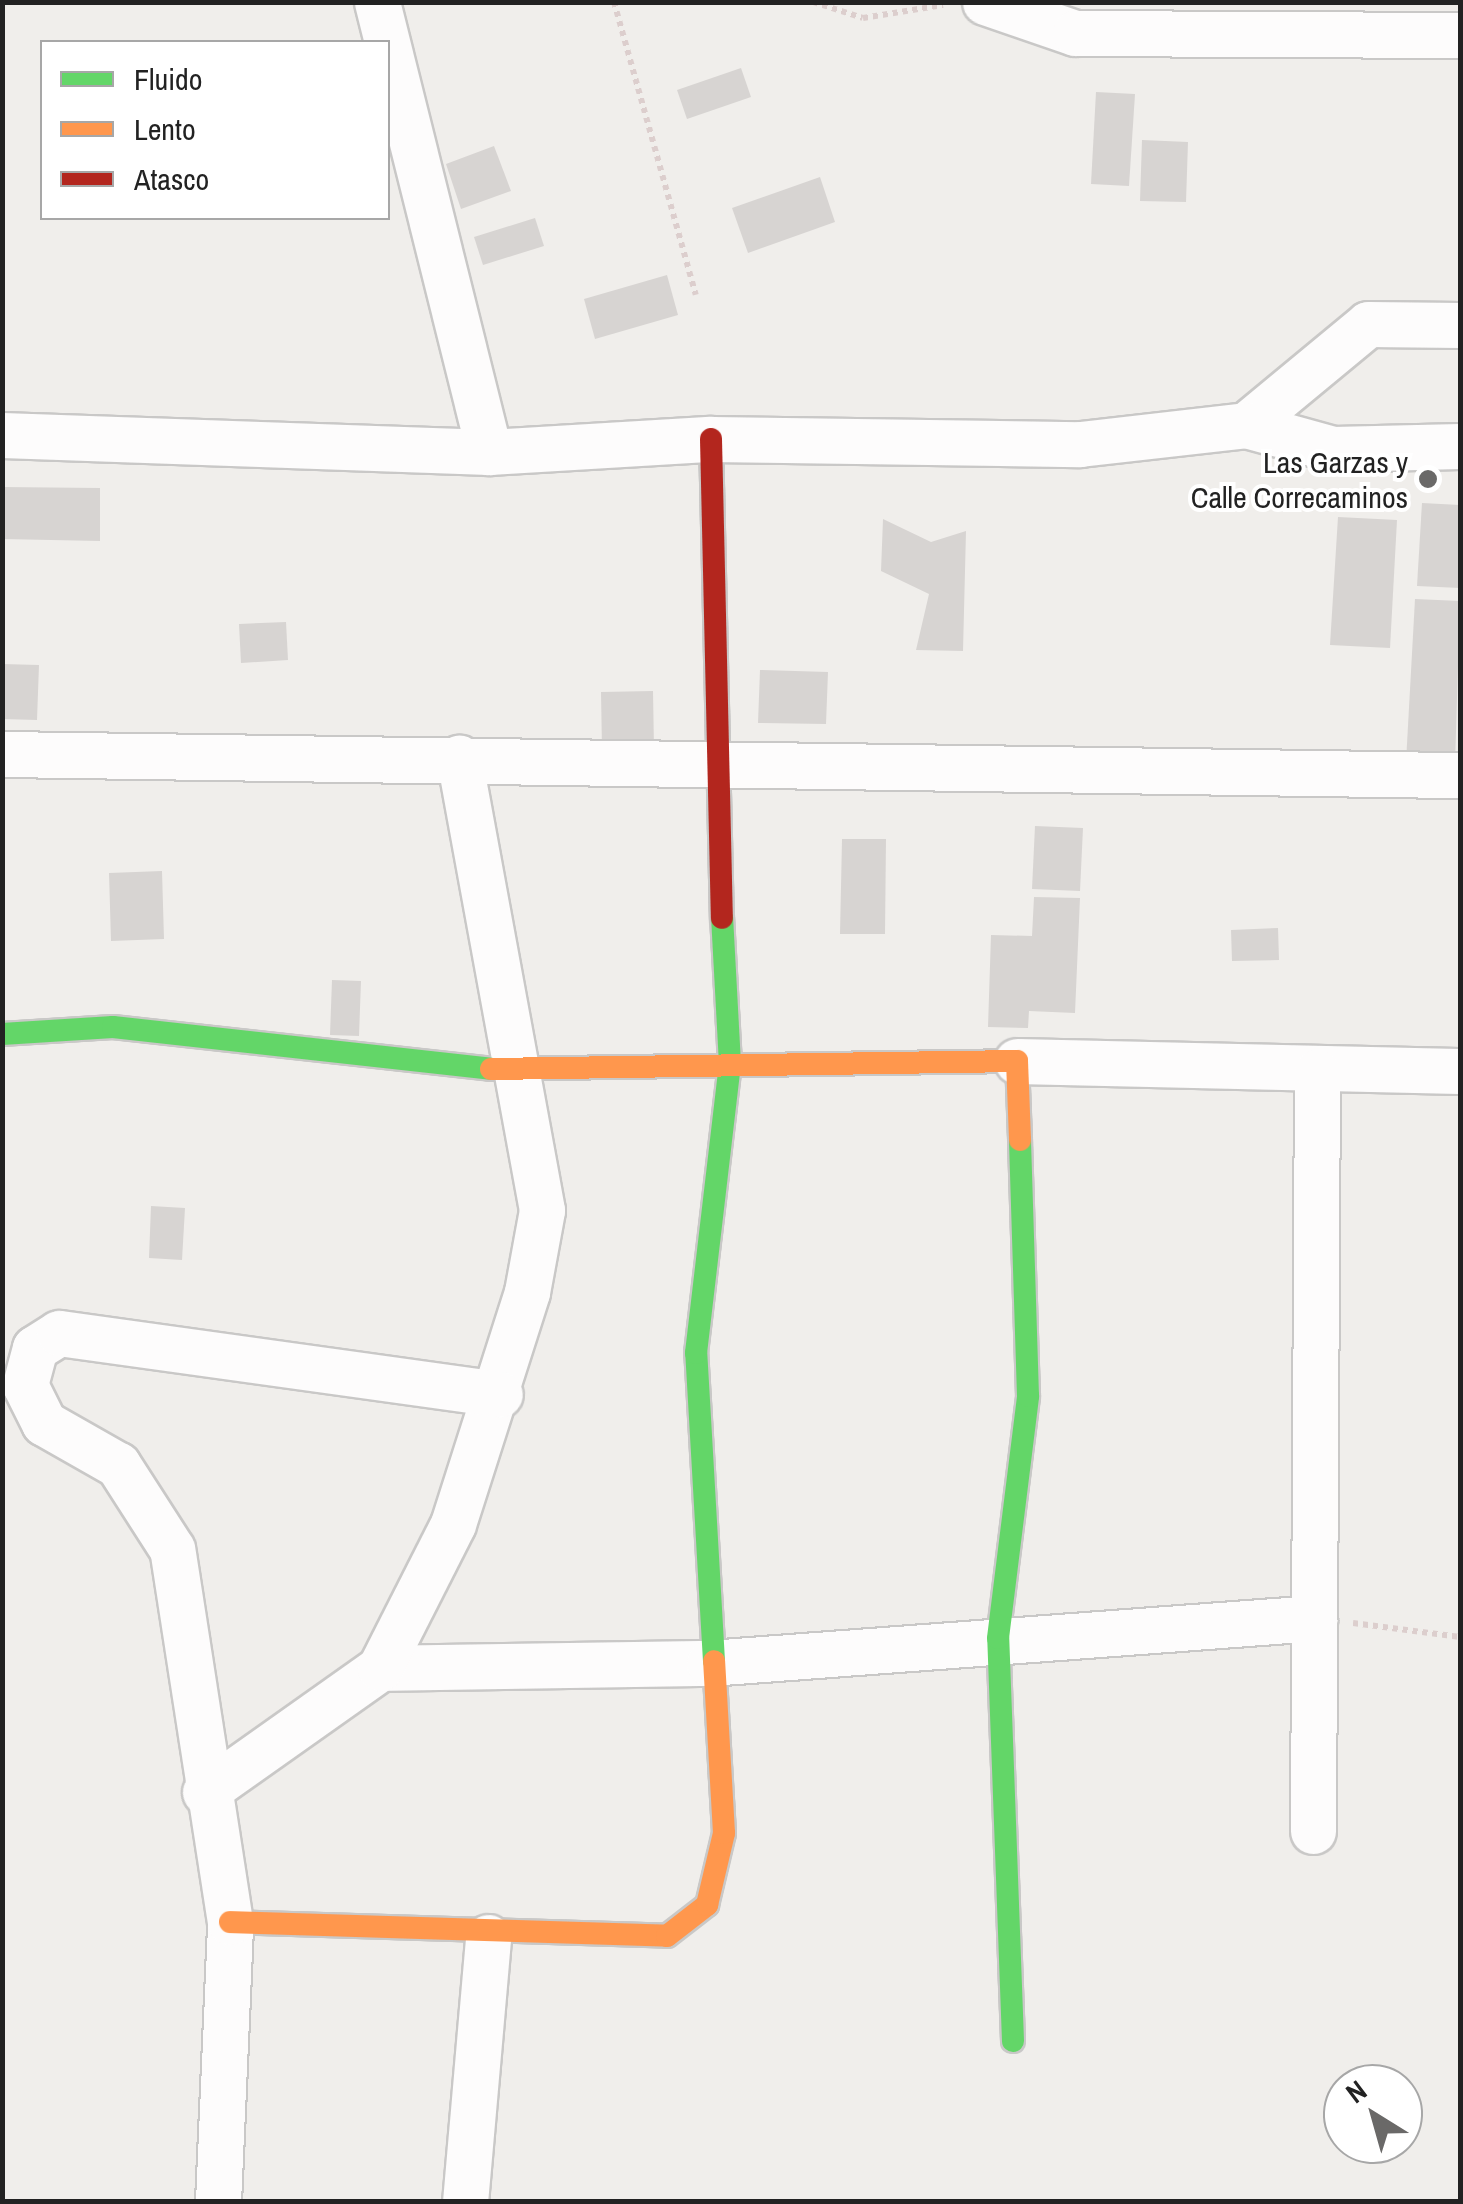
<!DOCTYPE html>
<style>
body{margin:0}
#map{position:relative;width:1463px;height:2204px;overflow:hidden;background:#f0eeeb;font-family:"Archivo Narrow",sans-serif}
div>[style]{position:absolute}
.building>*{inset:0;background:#d7d4d2}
.path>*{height:6px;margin-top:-3px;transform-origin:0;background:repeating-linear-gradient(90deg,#dccecd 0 5px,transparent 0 10px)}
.roads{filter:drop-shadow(2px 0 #c9c8c7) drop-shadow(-2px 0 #c9c8c7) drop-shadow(0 2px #c9c8c7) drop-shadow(0 -2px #c9c8c7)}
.street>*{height:45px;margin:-22.5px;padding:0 22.5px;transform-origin:22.5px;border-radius:22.5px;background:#fdfcfc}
.fast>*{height:22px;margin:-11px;padding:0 11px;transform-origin:11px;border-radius:11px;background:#63d668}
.slow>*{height:22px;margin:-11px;padding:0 11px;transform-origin:11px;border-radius:11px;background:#ff974d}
.jam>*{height:22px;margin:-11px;padding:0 11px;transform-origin:11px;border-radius:11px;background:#b3261e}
.dots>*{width:28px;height:28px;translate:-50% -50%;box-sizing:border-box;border:5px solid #fff;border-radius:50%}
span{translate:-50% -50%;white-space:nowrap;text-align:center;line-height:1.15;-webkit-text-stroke:8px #fff;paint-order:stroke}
.poi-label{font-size:30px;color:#222}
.right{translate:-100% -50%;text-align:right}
.frame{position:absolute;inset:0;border:5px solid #222;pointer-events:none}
.legend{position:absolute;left:40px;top:40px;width:350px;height:180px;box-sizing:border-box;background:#fff;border:2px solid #a7a7a7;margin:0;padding:12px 18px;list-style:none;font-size:30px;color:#222}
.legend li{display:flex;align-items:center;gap:20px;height:50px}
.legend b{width:50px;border:2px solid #a7a7a7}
.north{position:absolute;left:1323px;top:2064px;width:100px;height:100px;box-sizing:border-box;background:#fff;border:2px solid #a7a7a7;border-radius:50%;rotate:323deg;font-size:28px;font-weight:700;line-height:40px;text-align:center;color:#222}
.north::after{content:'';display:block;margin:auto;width:35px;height:45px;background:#6a6968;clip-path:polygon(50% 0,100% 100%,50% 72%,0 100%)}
</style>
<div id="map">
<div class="building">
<div style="clip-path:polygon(741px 68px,751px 97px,687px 119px,677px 90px)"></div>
<div style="clip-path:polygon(1096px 92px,1135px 94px,1129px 186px,1091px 184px)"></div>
<div style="clip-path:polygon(1142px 140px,1188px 142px,1186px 202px,1140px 201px)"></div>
<div style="clip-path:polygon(494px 146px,511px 191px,461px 209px,446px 164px)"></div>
<div style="clip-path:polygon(820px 177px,835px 222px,748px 253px,732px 208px)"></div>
<div style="clip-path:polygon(535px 218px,544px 246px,483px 265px,474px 237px)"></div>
<div style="clip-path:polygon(667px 275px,678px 315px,595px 339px,584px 299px)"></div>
<div style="clip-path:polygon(2px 487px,100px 488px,100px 541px,2px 539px)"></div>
<div style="clip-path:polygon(1422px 503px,1460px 505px,1460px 588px,1417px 586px)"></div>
<div style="clip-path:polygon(1338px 517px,1397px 520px,1390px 648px,1330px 645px)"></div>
<div style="clip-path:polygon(883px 519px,931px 542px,966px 531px,963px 651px,916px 650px,929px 594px,881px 571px)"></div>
<div style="clip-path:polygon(1415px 599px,1460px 601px,1455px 764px,1406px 762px)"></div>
<div style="clip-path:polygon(286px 622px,288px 660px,241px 663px,239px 624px)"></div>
<div style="clip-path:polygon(2px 664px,39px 665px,37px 720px,2px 719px)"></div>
<div style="clip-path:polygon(760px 670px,828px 672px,826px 724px,758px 723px)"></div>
<div style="clip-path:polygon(653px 691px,654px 749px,602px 750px,601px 692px)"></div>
<div style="clip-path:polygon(1035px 826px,1083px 828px,1080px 891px,1032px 889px)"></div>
<div style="clip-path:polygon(842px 839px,886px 839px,885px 934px,840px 934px)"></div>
<div style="clip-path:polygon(162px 871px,164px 939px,111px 941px,109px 873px)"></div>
<div style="clip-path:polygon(1034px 897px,1080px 898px,1075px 1013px,1029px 1011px,1028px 1028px,988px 1027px,991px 935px,1032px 936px)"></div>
<div style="clip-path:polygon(1278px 928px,1279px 960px,1232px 961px,1231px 930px)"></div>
<div style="clip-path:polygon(332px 980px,361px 981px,359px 1036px,330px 1035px)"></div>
<div style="clip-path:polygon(151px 1206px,185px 1208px,182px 1260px,149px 1258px)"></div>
</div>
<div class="path">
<div style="left:614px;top:2px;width:304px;rotate:74.4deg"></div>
<div style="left:813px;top:2px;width:52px;rotate:17.7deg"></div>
<div style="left:863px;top:18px;width:81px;rotate:-9.2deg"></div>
<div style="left:1353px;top:1623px;width:108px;rotate:7.5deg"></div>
</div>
<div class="roads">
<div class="street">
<div style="left:377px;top:2px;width:464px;rotate:76deg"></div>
<div style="left:985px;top:2px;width:95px;rotate:19deg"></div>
<div style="left:1075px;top:33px;width:385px;rotate:0.3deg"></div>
<div style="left:1246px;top:425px;width:158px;rotate:-39.6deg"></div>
<div style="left:1368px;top:324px;width:92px;rotate:0.6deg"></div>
<div style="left:2px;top:435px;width:487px;rotate:2deg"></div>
<div style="left:489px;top:452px;width:222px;rotate:-3.4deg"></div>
<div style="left:711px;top:439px;width:369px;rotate:0.8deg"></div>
<div style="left:1080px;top:444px;width:167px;rotate:-6.5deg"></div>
<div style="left:1246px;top:425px;width:90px;rotate:15.4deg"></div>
<div style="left:1333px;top:449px;width:127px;rotate:-1.4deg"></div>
<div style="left:2px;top:754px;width:1458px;rotate:0.83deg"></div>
<div style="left:1017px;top:1061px;width:443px;rotate:1.3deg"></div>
<div style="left:380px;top:1668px;width:329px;rotate:-0.9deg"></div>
<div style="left:709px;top:1663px;width:607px;rotate:-4.25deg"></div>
<div style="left:205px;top:1792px;width:214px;rotate:-35.3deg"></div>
<div style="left:380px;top:1668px;width:161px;rotate:-63.1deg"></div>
<div style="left:453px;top:1524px;width:244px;rotate:-72.3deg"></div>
<div style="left:527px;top:1292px;width:83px;rotate:-79.6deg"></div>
<div style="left:542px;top:1210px;width:460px;rotate:-100.4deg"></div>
<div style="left:1313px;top:1831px;width:759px;rotate:-89.7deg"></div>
<div style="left:218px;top:2202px;width:280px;rotate:-87.5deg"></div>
<div style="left:230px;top:1922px;width:377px;rotate:-98.8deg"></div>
<div style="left:172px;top:1549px;width:100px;rotate:-122.7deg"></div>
<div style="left:118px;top:1465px;width:85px;rotate:-150.4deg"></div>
<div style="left:44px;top:1423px;width:42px;rotate:-116.6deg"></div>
<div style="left:25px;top:1385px;width:38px;rotate:-75deg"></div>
<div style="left:35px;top:1348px;width:28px;rotate:-32deg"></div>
<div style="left:59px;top:1333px;width:445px;rotate:7.9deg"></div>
<div style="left:465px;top:2202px;width:266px;rotate:-85deg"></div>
</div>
<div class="fast">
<div style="left:2px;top:1034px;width:111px;rotate:-3.6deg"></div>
<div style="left:113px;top:1027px;width:380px;rotate:6.3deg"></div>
<div style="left:714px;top:1661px;width:309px;rotate:-93.3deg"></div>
<div style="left:696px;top:1353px;width:291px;rotate:-83.3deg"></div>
<div style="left:730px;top:1064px;width:146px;rotate:-93.1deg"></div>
<div style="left:1013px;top:2041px;width:403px;rotate:-92.1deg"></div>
<div style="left:998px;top:1638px;width:244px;rotate:-82.9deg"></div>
<div style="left:1028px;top:1396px;width:256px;rotate:-91.8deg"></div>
</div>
<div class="slow">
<div style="left:491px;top:1069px;width:526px;rotate:-0.87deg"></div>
<div style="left:1017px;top:1061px;width:79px;rotate:87.8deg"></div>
<div style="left:230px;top:1922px;width:437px;rotate:1.8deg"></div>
<div style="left:667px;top:1936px;width:51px;rotate:-37.8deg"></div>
<div style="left:707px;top:1905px;width:74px;rotate:-76.7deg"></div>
<div style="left:724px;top:1833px;width:172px;rotate:-93.3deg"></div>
</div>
<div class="jam">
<div style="left:711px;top:439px;width:479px;rotate:88.7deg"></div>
</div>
</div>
<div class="dots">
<div style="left:1428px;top:479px;background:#6a6968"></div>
</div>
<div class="poi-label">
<span class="right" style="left:1408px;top:479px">Las Garzas y<br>Calle Correcaminos</span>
</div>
<div class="frame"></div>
<ul class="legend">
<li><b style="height:12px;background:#63d668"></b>Fluido</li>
<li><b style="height:12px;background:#ff974d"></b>Lento</li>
<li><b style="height:12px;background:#b3261e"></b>Atasco</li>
</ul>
<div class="north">N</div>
</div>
